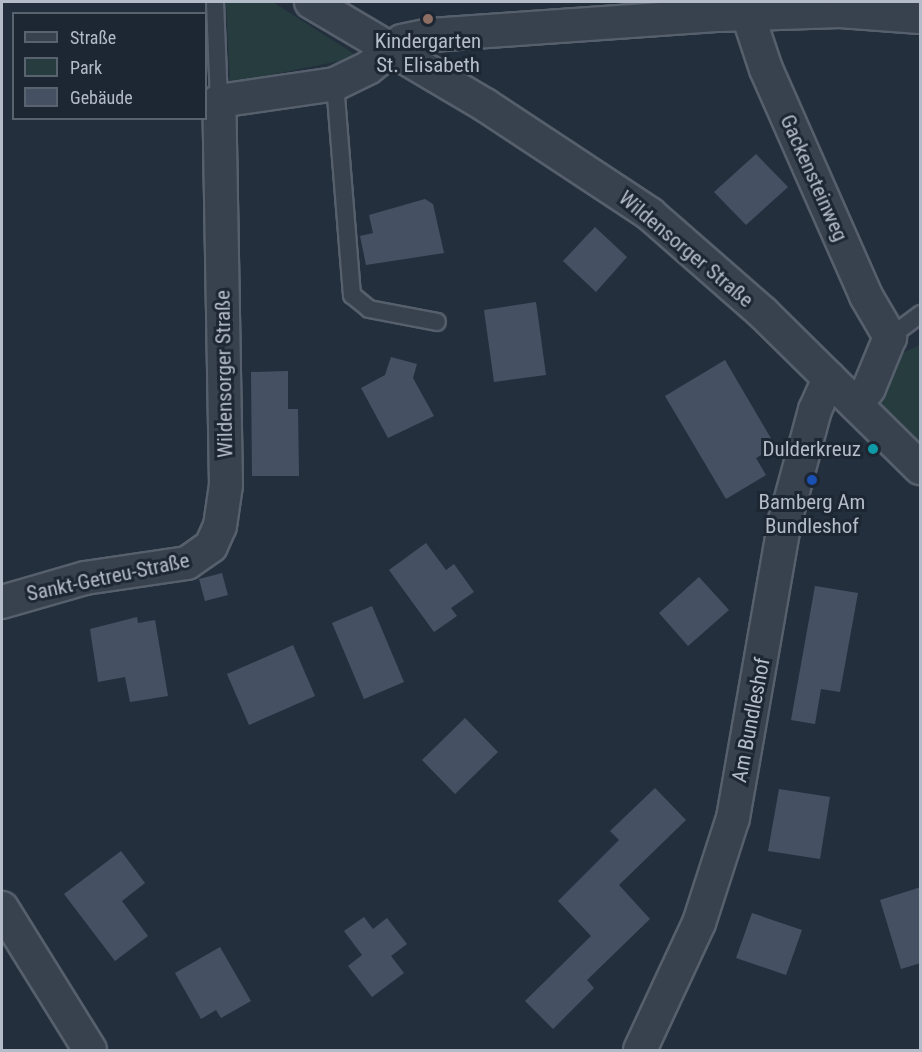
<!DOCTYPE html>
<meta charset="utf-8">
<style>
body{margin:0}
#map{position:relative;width:922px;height:1052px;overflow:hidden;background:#242f3e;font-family:"Roboto Condensed",sans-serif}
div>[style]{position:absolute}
.green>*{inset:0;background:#263c3f}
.building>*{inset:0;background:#455162}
.roads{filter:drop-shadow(2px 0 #565f6c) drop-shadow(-2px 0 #565f6c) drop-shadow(0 2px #565f6c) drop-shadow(0 -2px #565f6c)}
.service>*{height:16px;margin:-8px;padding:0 8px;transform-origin:8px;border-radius:8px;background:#38414e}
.minor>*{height:32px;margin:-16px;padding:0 16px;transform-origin:16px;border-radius:16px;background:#38414e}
.dots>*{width:16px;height:16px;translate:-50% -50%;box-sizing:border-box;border:3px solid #1d2633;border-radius:50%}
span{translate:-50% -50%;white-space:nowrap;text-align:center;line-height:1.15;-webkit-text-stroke:6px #1d2633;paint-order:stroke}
.poi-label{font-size:21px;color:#b4bcc9}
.right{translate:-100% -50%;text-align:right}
.street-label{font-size:21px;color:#b4bcc9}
.frame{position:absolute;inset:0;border:3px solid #b4bcc9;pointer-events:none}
.legend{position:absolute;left:12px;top:12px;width:195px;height:108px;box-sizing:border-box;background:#1d2633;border:2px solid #59626f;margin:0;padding:8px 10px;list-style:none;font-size:18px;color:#b4bcc9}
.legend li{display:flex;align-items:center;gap:12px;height:30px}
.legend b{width:30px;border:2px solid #59626f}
</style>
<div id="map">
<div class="green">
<div style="clip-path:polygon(226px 2px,273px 2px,359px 57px,230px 83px)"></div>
<div style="clip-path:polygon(920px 345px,920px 458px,879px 408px,880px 393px,898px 355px)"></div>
</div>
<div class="building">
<div style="clip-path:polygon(756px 154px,788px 187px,746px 225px,714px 192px)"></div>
<div style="clip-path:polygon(425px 199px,433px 204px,444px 253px,366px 265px,360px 236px,373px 233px,369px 215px)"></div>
<div style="clip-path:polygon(595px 227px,627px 257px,596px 292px,563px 261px)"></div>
<div style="clip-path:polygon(536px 302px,546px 375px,494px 382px,484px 310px)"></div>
<div style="clip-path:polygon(391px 357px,417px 364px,413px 378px,434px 416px,388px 438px,361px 388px,385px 375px)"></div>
<div style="clip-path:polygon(725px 360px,776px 447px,756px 458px,766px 475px,726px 499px,665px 396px)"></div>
<div style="clip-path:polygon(288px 371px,288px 409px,298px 409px,299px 476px,252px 476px,251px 372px)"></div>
<div style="clip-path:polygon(426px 543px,446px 570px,454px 564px,474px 592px,451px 608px,457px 616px,434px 632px,389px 570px)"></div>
<div style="clip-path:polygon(222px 573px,228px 595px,205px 601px,199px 579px)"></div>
<div style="clip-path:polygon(699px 577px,729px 610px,688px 646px,659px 613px)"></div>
<div style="clip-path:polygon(815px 586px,858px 593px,840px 692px,821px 689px,815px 724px,791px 720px)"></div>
<div style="clip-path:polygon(372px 606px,404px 682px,364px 699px,332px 623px)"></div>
<div style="clip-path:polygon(137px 617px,138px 623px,155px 620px,168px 696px,130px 702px,125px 677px,98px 682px,90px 629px)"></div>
<div style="clip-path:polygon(293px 645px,315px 696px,249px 725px,227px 674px)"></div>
<div style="clip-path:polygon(465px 718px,498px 752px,455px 794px,422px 760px)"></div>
<div style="clip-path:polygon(655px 788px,686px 820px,619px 885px,650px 919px,587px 980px,594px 988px,553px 1029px,525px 1001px,591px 936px,558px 901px,619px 840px,610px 831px)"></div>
<div style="clip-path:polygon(779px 789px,830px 797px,820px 859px,768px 851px)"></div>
<div style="clip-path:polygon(121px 851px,145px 883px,122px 901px,148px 936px,115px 961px,64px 894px)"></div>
<div style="clip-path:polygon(921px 887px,921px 963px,901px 969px,880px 900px)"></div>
<div style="clip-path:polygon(752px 913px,802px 930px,786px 975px,736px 958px)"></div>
<div style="clip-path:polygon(364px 917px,373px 929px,387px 918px,407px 944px,391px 956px,404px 973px,372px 997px,348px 966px,362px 955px,344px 931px)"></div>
<div style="clip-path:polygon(220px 947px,251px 1001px,221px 1018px,216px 1010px,201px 1019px,175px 973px)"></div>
</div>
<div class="roads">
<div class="service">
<div style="left:215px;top:2px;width:99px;rotate:87.7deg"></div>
<div style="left:335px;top:84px;width:212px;rotate:85.4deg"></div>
<div style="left:352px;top:295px;width:22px;rotate:39deg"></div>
<div style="left:369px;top:309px;width:69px;rotate:10.8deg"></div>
<div style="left:890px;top:337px;width:38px;rotate:-37deg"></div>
</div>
<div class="minor">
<div style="left:311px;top:2px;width:202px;rotate:30.6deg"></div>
<div style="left:485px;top:105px;width:198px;rotate:33.4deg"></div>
<div style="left:650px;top:214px;width:150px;rotate:41.2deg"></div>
<div style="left:763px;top:313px;width:221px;rotate:44.6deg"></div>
<div style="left:748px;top:15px;width:57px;rotate:71.6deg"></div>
<div style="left:766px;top:69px;width:248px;rotate:66.2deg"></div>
<div style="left:866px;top:296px;width:48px;rotate:59.7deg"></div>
<div style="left:890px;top:337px;width:55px;rotate:112.4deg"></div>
<div style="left:869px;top:388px;width:21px;rotate:127deg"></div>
<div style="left:2px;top:602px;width:86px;rotate:-16.1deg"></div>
<div style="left:85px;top:578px;width:103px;rotate:-8.4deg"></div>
<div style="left:187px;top:563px;width:29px;rotate:-35deg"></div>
<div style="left:211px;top:546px;width:22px;rotate:-66deg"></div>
<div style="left:220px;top:526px;width:41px;rotate:-81.7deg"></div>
<div style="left:226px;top:485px;width:384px;rotate:-91deg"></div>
<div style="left:219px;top:101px;width:117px;rotate:-8.3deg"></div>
<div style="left:335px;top:84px;width:37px;rotate:-26deg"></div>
<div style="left:368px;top:68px;width:43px;rotate:-38.5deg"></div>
<div style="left:402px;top:41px;width:30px;rotate:-12deg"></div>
<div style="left:431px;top:35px;width:289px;rotate:-4deg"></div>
<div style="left:719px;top:15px;width:121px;rotate:-1.9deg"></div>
<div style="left:840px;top:11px;width:80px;rotate:4.3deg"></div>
<div style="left:2px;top:908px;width:167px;rotate:58.2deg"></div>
<div style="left:640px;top:1050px;width:140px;rotate:-65.1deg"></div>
<div style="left:699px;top:923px;width:110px;rotate:-72.1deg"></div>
<div style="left:733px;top:818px;width:302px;rotate:-80.1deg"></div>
<div style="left:785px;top:521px;width:115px;rotate:-74.9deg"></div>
<div style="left:815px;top:410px;width:35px;rotate:-66deg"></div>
</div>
</div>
<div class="dots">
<div style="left:428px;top:19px;background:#8d6e63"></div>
<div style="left:873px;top:449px;background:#0f9aa8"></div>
<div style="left:812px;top:480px;background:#1a4fb4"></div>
</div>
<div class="poi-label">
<span style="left:428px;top:53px">Kindergarten<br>St. Elisabeth</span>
<span class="right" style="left:861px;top:449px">Dulderkreuz</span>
<span style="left:812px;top:514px">Bamberg Am<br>Bundleshof</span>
</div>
<div class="street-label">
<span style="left:814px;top:178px;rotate:66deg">Gackensteinweg</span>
<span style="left:686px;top:249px;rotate:40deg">Wildensorger Straße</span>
<span style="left:224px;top:374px;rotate:-91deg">Wildensorger Straße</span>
<span style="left:108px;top:577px;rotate:-12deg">Sankt-Getreu-Straße</span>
<span style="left:751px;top:720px;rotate:-79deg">Am Bundleshof</span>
</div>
<div class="frame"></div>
<ul class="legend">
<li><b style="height:8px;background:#38414e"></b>Straße</li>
<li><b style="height:16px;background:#263c3f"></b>Park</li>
<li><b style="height:16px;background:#455162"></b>Gebäude</li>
</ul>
</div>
